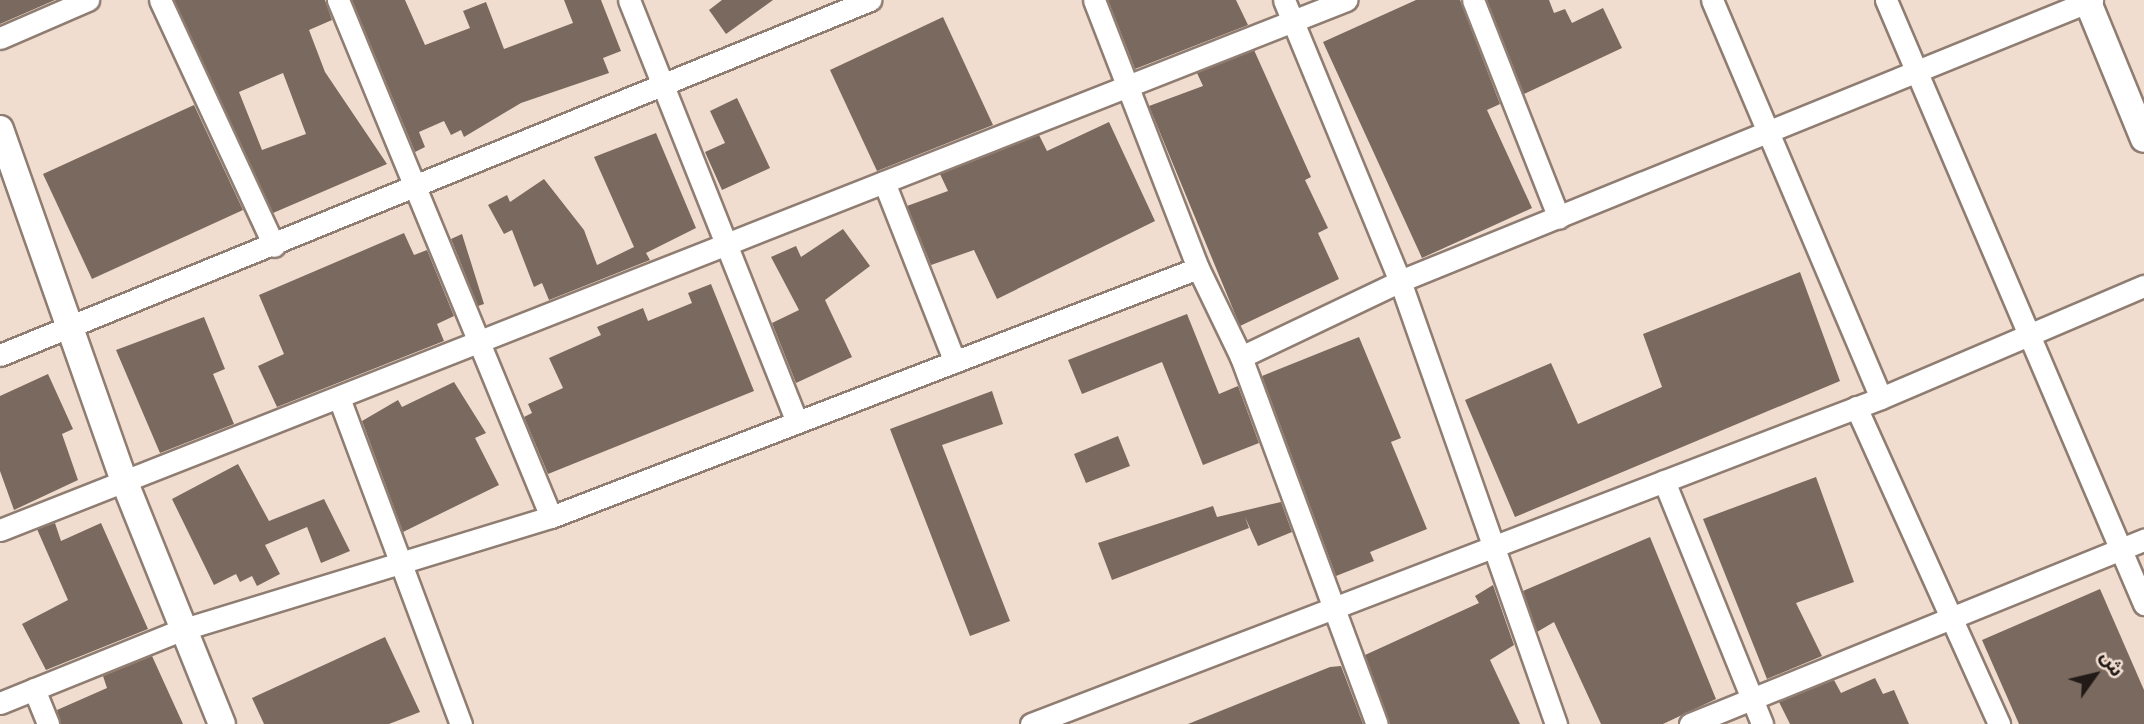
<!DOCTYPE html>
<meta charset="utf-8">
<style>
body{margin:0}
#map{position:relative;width:2144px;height:724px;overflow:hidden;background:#f1ddd0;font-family:Mulish,"Noto Sans Arabic",sans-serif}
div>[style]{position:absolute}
.building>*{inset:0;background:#7a695e}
.roads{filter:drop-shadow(2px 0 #8f7d72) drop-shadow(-2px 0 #8f7d72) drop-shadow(0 2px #8f7d72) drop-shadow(0 -2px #8f7d72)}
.minor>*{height:21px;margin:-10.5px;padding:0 10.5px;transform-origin:10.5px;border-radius:10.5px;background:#fff}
.tertiary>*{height:26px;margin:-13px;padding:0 13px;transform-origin:13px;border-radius:13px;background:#fff}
span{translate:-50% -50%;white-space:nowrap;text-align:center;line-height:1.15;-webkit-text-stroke:7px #f1ddd0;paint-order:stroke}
.north{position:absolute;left:2060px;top:640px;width:70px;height:70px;-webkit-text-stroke:5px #f1ddd0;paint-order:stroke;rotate:56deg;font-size:19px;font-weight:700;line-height:28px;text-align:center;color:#211a16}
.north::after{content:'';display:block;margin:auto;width:24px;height:32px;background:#211a16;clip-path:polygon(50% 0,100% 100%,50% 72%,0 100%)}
</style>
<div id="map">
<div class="building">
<div style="clip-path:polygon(0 0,55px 0,0 24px)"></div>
<div style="clip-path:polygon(evenodd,174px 0,325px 0,332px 20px,309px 30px,325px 72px,387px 164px,273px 213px,174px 0,283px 73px,306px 134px,262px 150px,239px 92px,283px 73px)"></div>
<div style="clip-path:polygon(352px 0,405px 0,425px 45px,470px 28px,463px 11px,486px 2px,504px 49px,573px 23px,564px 0,601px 0,621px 51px,603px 58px,609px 73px,521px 103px,464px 137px,461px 130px,451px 135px,444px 121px,419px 132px,425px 147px,415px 152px)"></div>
<div style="clip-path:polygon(722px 0,773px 0,726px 34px,709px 10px)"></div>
<div style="clip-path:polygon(1108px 0,1236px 0,1248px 25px,1135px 69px)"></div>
<div style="clip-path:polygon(1416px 0,1460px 0,1500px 104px,1487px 110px,1532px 208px,1422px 258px,1323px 42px)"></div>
<div style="clip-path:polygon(1487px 0,1549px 0,1554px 13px,1565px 9px,1572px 23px,1603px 8px,1622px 48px,1524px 94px)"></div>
<div style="clip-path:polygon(943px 17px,993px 125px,877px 171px,830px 70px)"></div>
<div style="clip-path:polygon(1254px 50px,1311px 177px,1305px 180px,1328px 228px,1318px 233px,1339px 279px,1240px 326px,1149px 106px,1203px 86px,1197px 73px)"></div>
<div style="clip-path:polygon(737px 98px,770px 168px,722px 190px,705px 152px,725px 143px,710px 111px)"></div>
<div style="clip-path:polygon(194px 105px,243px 210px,92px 279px,43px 174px)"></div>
<div style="clip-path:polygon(1109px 122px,1155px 221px,997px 299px,974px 250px,931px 265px,907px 206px,948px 191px,940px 174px,1039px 135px,1047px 151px)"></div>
<div style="clip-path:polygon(656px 133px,696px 228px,646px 253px,650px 260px,549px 300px,542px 283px,534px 287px,512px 230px,504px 234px,488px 205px,507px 195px,510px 202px,544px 179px,584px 230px,597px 265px,634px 247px,594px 157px)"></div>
<div style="clip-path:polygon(843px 229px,870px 266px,825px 300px,852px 357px,796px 383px,772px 323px,799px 310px,771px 257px,796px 246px,801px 257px)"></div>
<div style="clip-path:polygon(404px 233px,414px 255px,427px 250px,454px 316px,437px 324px,444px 341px,277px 407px,258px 366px,284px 354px,259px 295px)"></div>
<div style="clip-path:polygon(462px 234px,484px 304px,478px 306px,451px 239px)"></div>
<div style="clip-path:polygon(1800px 272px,1840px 381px,1515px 517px,1465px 400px,1551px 363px,1578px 424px,1662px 387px,1643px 334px)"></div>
<div style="clip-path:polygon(711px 284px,754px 391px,548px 474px,524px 417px,532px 413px,528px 404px,563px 388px,549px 358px,601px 335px,597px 327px,643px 308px,648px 321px,692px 303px,688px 293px)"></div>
<div style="clip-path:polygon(1187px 314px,1219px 394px,1238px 386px,1259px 443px,1203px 465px,1162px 362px,1082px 394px,1068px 360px)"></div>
<div style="clip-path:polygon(204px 317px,225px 369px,213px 374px,234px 424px,160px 453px,116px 350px)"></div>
<div style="clip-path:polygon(1359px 337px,1401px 438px,1391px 442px,1427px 529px,1370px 552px,1374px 561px,1336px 576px,1262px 376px)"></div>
<div style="clip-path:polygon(48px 374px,73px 429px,62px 434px,78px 480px,14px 510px,0 471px,0 396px)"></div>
<div style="clip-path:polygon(454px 382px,486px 433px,475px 438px,499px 485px,403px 532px,362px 421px,398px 400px,402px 407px)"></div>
<div style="clip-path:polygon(992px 391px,1003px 424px,942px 445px,1010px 621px,970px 636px,890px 429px)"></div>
<div style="clip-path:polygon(1118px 436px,1130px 466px,1086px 483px,1074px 454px)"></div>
<div style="clip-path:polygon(238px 464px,269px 521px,324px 499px,350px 551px,321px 563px,307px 527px,265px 545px,280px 574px,257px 586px,252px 576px,240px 582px,236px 574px,214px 585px,172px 499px)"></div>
<div style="clip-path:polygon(1816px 477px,1854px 582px,1796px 603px,1822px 656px,1767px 679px,1703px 519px)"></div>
<div style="clip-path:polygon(1281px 502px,1292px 532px,1258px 546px,1245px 517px,1249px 528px,1112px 580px,1098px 543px,1213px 506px,1217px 517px)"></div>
<div style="clip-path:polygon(55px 523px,61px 541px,101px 523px,148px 629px,46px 670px,22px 624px,68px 600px,37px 529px)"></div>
<div style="clip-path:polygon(1650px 537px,1716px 699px,1663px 724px,1601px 724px,1554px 622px,1537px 632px,1523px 591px)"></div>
<div style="clip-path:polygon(1493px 585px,1514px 645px,1490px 660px,1520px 724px,1390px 724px,1365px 655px,1479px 603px,1475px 596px)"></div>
<div style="clip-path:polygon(2100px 589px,2144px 690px,2144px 724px,2019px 724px,1982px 640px)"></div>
<div style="clip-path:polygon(385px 637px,420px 712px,389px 724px,264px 724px,252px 698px)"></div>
<div style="clip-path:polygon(152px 656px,183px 724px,61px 724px,57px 710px,107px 688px,103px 676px)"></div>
<div style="clip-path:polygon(1341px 666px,1363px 724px,1188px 724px,1330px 667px)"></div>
<div style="clip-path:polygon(1875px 678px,1883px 694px,1894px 690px,1909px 724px,1790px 724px,1779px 702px,1834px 680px,1841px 693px)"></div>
</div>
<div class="roads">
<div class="minor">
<div style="left:160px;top:0;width:271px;rotate:65.1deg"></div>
<div style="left:338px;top:0;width:559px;rotate:67.61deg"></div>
<div style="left:629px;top:0;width:454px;rotate:68.3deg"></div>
<div style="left:1094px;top:0;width:287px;rotate:68.8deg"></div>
<div style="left:1198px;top:268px;width:99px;rotate:64.2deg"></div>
<div style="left:1241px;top:357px;width:391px;rotate:69.7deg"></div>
<div style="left:1284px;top:0;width:304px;rotate:67.6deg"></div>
<div style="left:1400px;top:281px;width:470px;rotate:70.6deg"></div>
<div style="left:1473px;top:0;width:234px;rotate:68.5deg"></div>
<div style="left:1712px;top:0;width:432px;rotate:67deg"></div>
<div style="left:1886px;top:0;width:657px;rotate:66.87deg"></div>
<div style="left:0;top:38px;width:96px;rotate:-23.4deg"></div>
<div style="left:884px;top:182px;width:193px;rotate:68.5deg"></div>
<div style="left:0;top:355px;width:940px;rotate:-22.2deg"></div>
<div style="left:1241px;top:357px;width:176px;rotate:-25.5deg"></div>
<div style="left:1400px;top:281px;width:747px;rotate:-22.1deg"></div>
<div style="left:339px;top:398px;width:348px;rotate:69.5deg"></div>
<div style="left:1856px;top:407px;width:348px;rotate:65.7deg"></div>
<div style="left:1664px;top:481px;width:262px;rotate:68deg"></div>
<div style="left:0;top:530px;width:1447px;rotate:-21.49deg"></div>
<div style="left:34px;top:689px;width:38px;rotate:68deg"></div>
<div style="left:0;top:703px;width:195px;rotate:-22deg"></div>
<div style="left:181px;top:630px;width:387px;rotate:-17deg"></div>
<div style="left:551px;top:517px;width:693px;rotate:-21.05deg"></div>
<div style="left:1031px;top:724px;width:910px;rotate:-20.98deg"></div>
<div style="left:1881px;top:398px;width:286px;rotate:-23.1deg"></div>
<div style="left:1690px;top:724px;width:490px;rotate:-22.1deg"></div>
</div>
<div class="tertiary">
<div style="left:2087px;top:0;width:150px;rotate:67.7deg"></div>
<div style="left:0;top:129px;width:370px;rotate:70.6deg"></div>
<div style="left:123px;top:478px;width:265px;rotate:68.1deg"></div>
</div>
</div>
<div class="north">ش</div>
</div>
